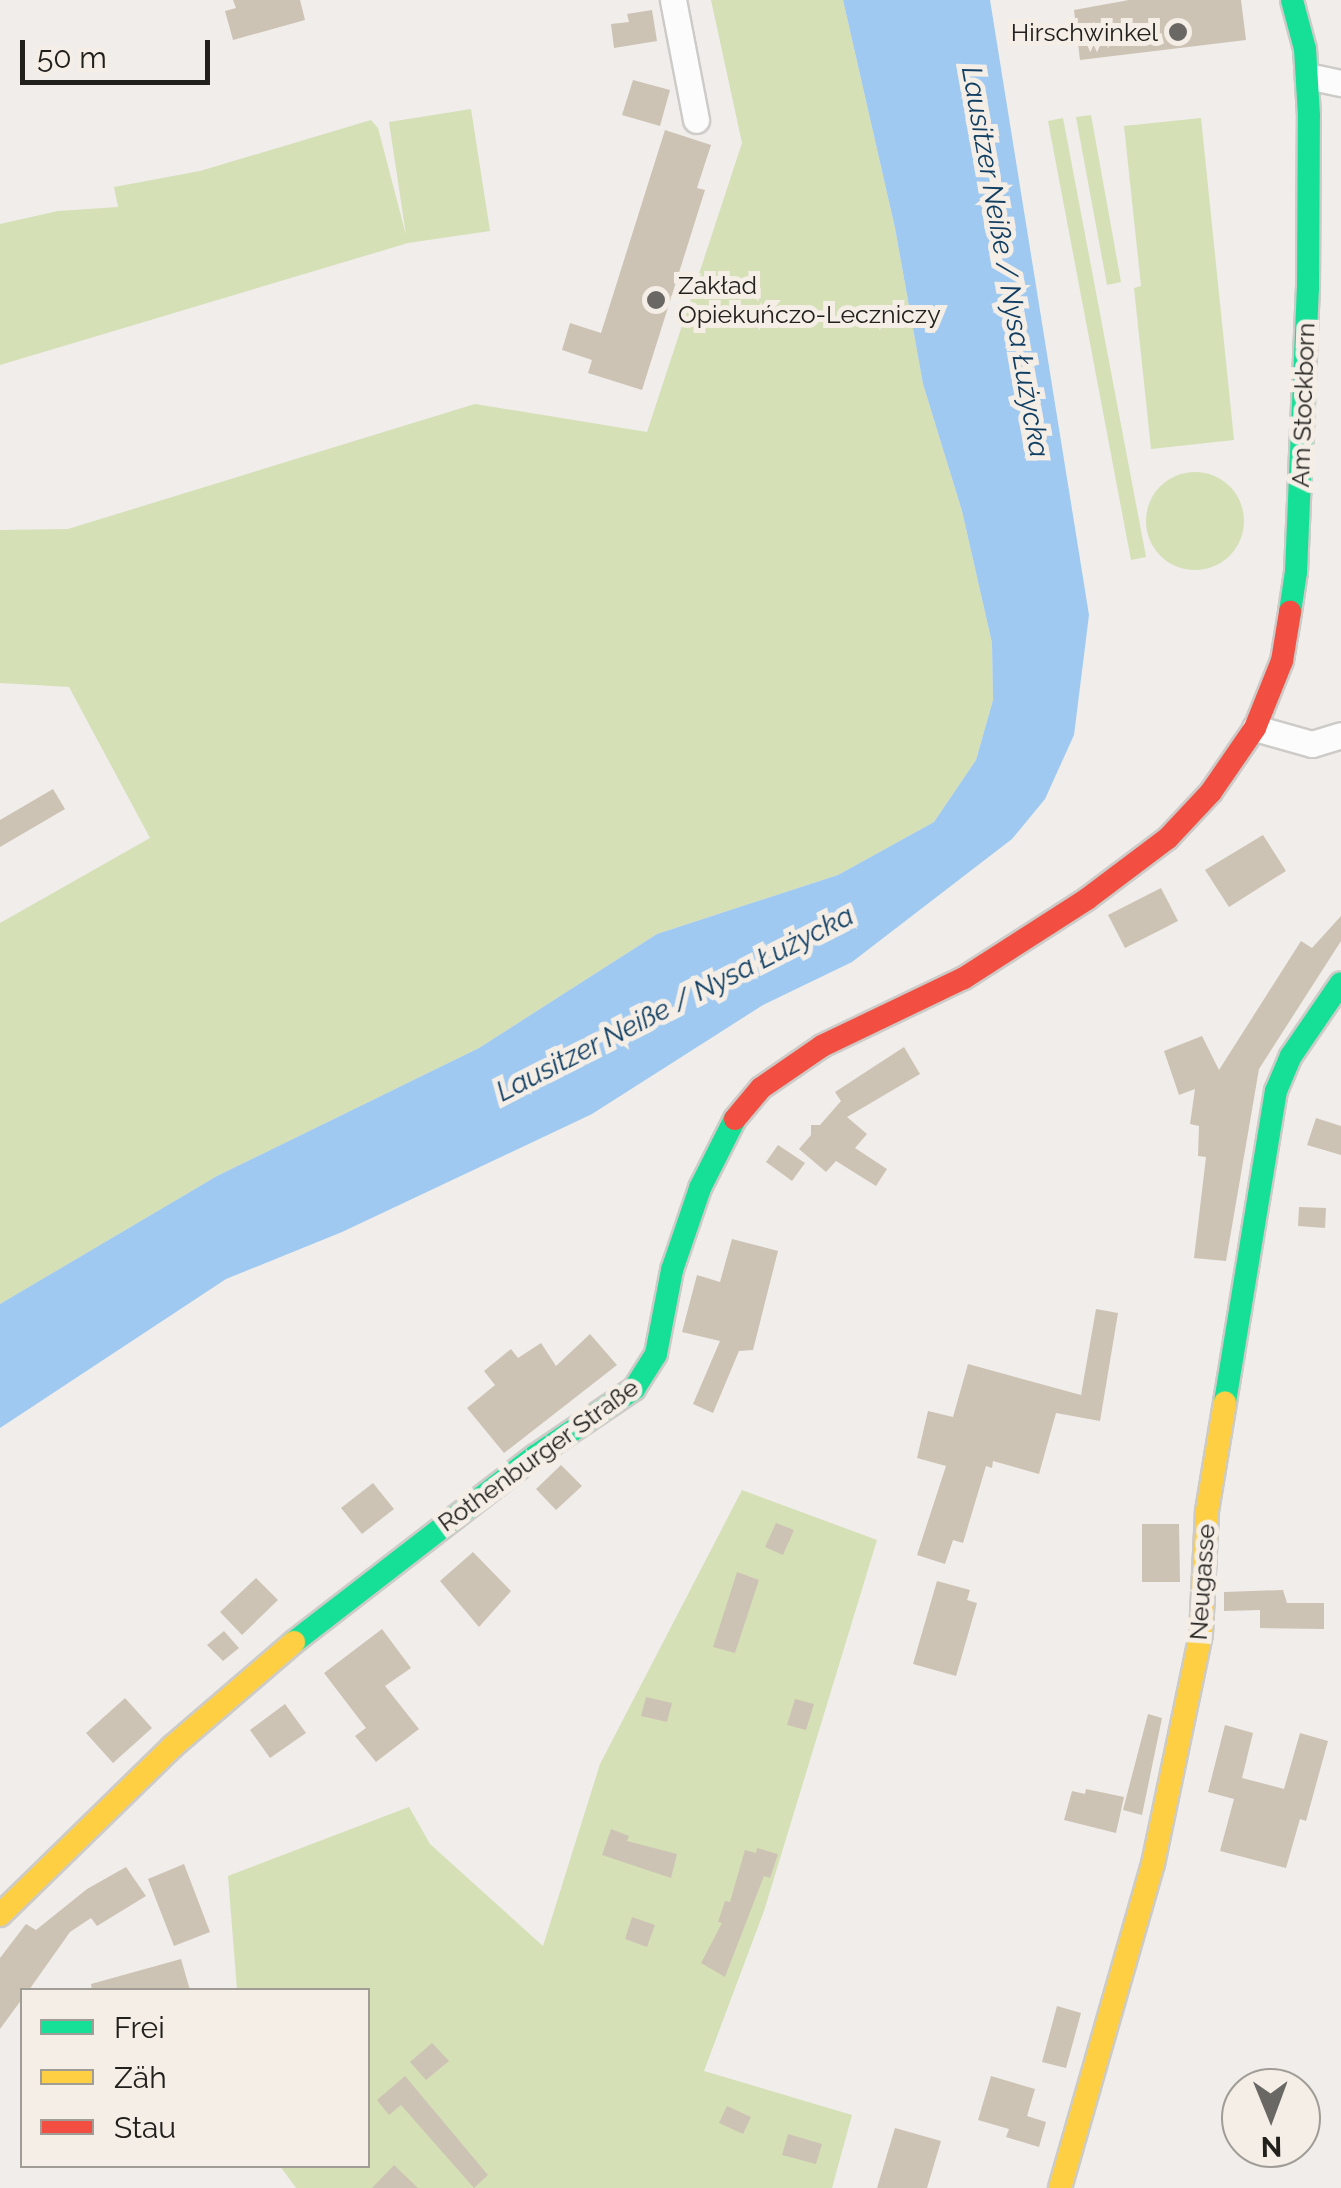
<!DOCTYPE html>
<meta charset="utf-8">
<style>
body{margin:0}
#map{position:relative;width:1341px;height:2188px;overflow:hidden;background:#f0edea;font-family:Raleway,sans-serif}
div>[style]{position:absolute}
.green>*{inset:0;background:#d5e0b7}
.round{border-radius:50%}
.water>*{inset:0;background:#9fc9f0}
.building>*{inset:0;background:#cdc3b4}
.roads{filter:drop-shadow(2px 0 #cdcbc8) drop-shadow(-2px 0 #cdcbc8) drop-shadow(0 2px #cdcbc8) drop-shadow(0 -2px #cdcbc8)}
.street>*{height:25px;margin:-12.5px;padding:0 12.5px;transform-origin:12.5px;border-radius:12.5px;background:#fdfcfc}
.fast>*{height:22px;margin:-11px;padding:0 11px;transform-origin:11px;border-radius:11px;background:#16e098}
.slow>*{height:22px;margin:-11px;padding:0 11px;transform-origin:11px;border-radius:11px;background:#ffcf43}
.jam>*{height:22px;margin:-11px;padding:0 11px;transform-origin:11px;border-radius:11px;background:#f24e42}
.dots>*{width:28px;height:28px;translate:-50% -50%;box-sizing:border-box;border:5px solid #f4eee6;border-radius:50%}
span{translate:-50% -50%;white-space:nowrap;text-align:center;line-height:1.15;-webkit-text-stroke:10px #f4eee6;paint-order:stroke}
.poi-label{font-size:25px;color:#22201d}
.right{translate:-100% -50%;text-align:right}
.left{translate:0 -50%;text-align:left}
.street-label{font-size:25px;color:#22201d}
.water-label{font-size:28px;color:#113f64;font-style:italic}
.legend{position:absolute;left:20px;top:1988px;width:350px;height:180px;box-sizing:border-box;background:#f4eee6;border:2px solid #a09c96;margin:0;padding:12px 18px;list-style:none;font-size:30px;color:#22201d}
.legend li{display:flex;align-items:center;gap:20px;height:50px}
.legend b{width:50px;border:2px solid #a09c96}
.north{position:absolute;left:1221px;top:2068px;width:100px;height:100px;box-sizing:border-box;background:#f4eee6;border:2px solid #a09c96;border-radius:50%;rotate:179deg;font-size:28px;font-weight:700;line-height:40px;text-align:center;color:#22201d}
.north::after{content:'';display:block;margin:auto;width:35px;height:45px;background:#6a6865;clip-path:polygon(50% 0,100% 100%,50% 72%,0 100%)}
.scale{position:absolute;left:20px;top:40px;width:190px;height:45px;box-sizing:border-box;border:5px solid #22201d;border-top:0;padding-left:12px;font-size:30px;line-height:35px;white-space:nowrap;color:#22201d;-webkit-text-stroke:8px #f4eee6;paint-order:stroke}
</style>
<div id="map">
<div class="green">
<div style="clip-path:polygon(711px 0,843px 0,895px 228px,923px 384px,962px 511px,992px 643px,993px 700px,976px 760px,934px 822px,838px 875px,657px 934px,479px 1048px,217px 1176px,0 1304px,0 923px,150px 838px,69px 687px,0 683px,0 530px,68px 529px,475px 404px,647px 432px,742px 143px)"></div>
<div style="clip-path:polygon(471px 109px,490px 231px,408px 243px,0 365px,0 224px,58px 211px,118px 207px,114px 187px,200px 171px,371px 120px,378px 128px,406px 235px,389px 122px)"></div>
<div style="clip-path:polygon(1091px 115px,1121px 282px,1107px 285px,1076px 117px)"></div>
<div style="clip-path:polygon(1063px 118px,1146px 557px,1131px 560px,1048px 121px)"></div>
<div style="clip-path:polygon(1201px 118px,1234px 440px,1151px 449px,1134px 288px,1141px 286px,1124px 126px)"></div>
<div class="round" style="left:1146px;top:472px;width:98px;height:98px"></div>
<div style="clip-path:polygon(742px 1490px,877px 1540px,764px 1911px,704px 2071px,852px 2115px,832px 2188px,296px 2188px,280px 2166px,368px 2166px,368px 1990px,237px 1990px,228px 1876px,409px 1807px,430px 1844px,543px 1946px,600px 1764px)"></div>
</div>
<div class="water">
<div style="clip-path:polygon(843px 0,990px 0,1089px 615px,1074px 735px,1045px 799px,1012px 839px,852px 962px,763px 1005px,592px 1114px,342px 1232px,226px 1279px,0 1428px,0 1304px,217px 1176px,479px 1048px,657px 934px,838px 875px,934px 822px,976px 760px,993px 700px,992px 643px,962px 511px,923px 384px,895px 228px)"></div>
</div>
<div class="building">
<div style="clip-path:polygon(233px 0,300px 0,305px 20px,233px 40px,225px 11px,236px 8px)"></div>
<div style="clip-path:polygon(1129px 0,1241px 0,1246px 40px,1080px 60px,1074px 10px)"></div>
<div style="clip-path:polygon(652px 10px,657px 41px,614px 48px,611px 24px,629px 22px,627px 14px)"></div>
<div style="clip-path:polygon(633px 80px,670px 90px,660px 126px,622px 115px)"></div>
<div style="clip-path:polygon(665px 130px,711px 145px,697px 188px,705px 190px,642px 390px,588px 373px,592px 360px,562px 350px,570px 323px,601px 333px)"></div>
<div style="clip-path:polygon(53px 789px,65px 809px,0 847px,0 820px)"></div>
<div style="clip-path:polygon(1263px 835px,1286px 871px,1229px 907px,1205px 870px)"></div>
<div style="clip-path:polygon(1161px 888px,1178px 921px,1125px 948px,1108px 915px)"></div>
<div style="clip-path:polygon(1341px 916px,1341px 941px,1259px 1069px,1226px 1261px,1194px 1258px,1206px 1157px,1198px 1156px,1199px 1126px,1190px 1124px,1195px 1089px,1179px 1095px,1164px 1051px,1202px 1036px,1219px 1070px,1301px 941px,1312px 948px)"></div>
<div style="clip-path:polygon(904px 1047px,920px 1074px,847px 1117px,867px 1134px,855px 1148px,887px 1169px,876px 1186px,836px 1161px,826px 1172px,799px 1149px,811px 1135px,811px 1125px,820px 1125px,841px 1101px,835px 1092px)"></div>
<div style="clip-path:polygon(1316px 1118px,1341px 1126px,1341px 1155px,1307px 1145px)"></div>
<div style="clip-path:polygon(778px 1145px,805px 1163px,792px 1181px,766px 1162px)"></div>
<div style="clip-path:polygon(1299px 1207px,1326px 1208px,1325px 1228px,1298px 1226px)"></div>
<div style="clip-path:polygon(732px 1239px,778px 1251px,753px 1350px,739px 1351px,713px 1413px,693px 1404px,720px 1341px,682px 1332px,697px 1275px,720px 1282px)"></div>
<div style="clip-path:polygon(1096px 1309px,1118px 1313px,1100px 1421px,1056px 1413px,1039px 1474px,993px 1461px,992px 1468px,986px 1466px,963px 1543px,953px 1540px,945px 1564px,917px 1555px,946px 1466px,917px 1458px,928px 1411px,953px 1417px,968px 1364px,1081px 1395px)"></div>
<div style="clip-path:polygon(590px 1334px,617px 1365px,504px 1453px,467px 1408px,495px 1385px,484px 1371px,511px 1349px,518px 1358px,541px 1343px,556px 1366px)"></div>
<div style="clip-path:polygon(561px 1465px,582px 1486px,556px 1510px,536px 1489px)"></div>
<div style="clip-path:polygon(373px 1483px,394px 1509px,362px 1534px,341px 1508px)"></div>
<div style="clip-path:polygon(776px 1523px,794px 1530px,783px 1555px,765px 1547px)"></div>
<div style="clip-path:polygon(1142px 1524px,1179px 1524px,1180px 1582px,1142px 1582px)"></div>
<div style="clip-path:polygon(473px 1552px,511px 1591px,479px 1627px,440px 1581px)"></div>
<div style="clip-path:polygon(737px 1572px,759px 1580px,735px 1653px,713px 1647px)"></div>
<div style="clip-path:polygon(256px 1578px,278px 1600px,242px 1635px,220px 1612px)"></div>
<div style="clip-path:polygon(937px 1581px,970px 1590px,967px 1600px,977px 1603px,956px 1676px,913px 1664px)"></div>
<div style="clip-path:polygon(1283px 1590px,1287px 1603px,1324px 1603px,1324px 1629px,1260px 1628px,1260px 1610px,1224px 1611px,1224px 1592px)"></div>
<div style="clip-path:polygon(382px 1629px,411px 1668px,385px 1686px,419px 1729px,376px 1762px,355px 1736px,366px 1728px,324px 1673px)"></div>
<div style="clip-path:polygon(224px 1631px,239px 1648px,223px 1661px,207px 1645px)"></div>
<div style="clip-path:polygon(646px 1697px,672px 1703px,667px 1722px,641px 1716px)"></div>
<div style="clip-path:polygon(125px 1698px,152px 1728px,113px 1763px,86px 1733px)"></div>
<div style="clip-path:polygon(795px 1699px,814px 1704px,806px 1730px,787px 1725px)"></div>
<div style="clip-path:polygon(285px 1704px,306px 1733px,270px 1758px,250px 1730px)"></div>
<div style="clip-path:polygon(1148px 1714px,1162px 1718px,1142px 1815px,1123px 1810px)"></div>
<div style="clip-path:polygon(1225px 1725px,1253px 1733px,1242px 1778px,1284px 1789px,1300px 1733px,1328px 1741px,1306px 1821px,1300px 1819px,1286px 1868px,1220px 1851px,1234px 1799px,1208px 1792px)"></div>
<div style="clip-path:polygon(1086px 1789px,1124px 1797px,1116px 1833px,1064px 1820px,1072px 1791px,1085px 1794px)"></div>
<div style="clip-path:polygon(611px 1829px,629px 1836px,627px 1841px,677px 1854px,671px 1878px,602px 1855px)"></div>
<div style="clip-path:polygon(757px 1848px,778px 1854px,770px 1878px,764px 1876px,725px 1977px,701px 1963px,722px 1923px,718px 1922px,725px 1901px,730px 1902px,745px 1850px,756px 1853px)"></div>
<div style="clip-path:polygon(184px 1864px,210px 1932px,174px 1946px,148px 1879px)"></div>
<div style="clip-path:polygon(126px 1867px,146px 1896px,97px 1926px,91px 1918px,70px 1932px,29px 1990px,22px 1990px,22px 1999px,0 2029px,0 1958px,26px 1924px,36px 1930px,87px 1889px)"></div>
<div style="clip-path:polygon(632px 1917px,655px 1925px,647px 1947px,625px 1939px)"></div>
<div style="clip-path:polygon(181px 1959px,190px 1990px,92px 1990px,91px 1984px)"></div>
<div style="clip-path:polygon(1057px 2006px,1081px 2013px,1066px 2068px,1042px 2062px)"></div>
<div style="clip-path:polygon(432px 2043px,449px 2061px,426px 2080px,410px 2062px)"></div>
<div style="clip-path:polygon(405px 2076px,488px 2175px,474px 2188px,401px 2105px,389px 2115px,377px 2100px)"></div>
<div style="clip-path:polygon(991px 2076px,1035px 2089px,1027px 2116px,1046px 2122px,1039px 2147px,1006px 2137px,1009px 2129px,978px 2120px)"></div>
<div style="clip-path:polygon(727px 2106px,751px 2117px,743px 2134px,719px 2123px)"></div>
<div style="clip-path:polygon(895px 2128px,941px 2141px,927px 2188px,877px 2188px)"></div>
<div style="clip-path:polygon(788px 2134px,822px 2144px,816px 2164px,782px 2155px)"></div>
<div style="clip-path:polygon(394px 2165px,418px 2188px,372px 2188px)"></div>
</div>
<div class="roads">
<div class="street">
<div style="left:673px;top:0;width:122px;rotate:79.1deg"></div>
<div style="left:1308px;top:76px;width:34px;rotate:12deg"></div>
<div style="left:1255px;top:728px;width:59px;rotate:15.7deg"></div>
<div style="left:1312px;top:744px;width:30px;rotate:-17deg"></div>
</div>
<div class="fast">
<div style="left:1290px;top:612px;width:40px;rotate:-81.5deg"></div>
<div style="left:1296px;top:572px;width:283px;rotate:-87.6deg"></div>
<div style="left:1308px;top:289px;width:173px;rotate:-89.7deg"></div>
<div style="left:1309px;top:116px;width:67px;rotate:-93.4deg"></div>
<div style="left:1305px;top:49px;width:51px;rotate:-104.9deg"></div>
<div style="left:1225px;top:1402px;width:315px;rotate:-80.7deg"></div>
<div style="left:1276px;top:1091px;width:38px;rotate:-67deg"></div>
<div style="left:1291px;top:1056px;width:88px;rotate:-55.6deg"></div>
<div style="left:294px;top:1642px;width:304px;rotate:-37.7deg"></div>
<div style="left:535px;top:1456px;width:120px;rotate:-34.1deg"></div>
<div style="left:634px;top:1389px;width:41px;rotate:-57.8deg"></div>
<div style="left:656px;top:1354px;width:86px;rotate:-79.2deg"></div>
<div style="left:672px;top:1270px;width:87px;rotate:-71.1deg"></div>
<div style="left:700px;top:1188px;width:77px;rotate:-63.1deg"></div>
</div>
<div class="slow">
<div style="left:0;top:1915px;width:240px;rotate:-44.3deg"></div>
<div style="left:172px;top:1747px;width:161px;rotate:-40.7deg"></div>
<div style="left:1060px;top:2188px;width:337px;rotate:-74deg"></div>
<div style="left:1153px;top:1864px;width:235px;rotate:-78.2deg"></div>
<div style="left:1201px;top:1634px;width:123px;rotate:-87.2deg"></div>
<div style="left:1207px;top:1511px;width:110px;rotate:-80.6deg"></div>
</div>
<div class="jam">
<div style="left:735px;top:1119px;width:40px;rotate:-50deg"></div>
<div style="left:761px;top:1088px;width:74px;rotate:-34.5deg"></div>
<div style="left:822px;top:1046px;width:157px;rotate:-25.6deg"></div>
<div style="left:964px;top:978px;width:146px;rotate:-32.7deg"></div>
<div style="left:1087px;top:899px;width:101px;rotate:-37deg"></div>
<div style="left:1168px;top:838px;width:63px;rotate:-46.9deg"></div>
<div style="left:1211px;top:792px;width:78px;rotate:-55.5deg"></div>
<div style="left:1255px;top:728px;width:72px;rotate:-68.1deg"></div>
<div style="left:1282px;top:661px;width:50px;rotate:-80.7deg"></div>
</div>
</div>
<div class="dots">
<div style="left:1178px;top:32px;background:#6a6865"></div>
<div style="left:656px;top:300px;background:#6a6865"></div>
</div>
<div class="poi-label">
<span class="right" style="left:1158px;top:32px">Hirschwinkel</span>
<span class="left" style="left:678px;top:300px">Zakład<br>Opiekuńczo-Leczniczy</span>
</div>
<div class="street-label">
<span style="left:1303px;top:405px;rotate:-88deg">Am Stockborn</span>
<span style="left:538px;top:1455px;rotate:-36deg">Rothenburger Straße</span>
<span style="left:1202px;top:1582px;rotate:-86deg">Neugasse</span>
</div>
<div class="water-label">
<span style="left:1005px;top:262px;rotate:80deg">Lausitzer Neiße / Nysa Łużycka</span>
<span style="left:675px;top:1004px;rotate:-27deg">Lausitzer Neiße / Nysa Łużycka</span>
</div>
<ul class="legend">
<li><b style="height:12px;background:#16e098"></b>Frei</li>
<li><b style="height:12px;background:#ffcf43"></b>Zäh</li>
<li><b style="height:12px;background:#f24e42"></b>Stau</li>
</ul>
<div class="north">N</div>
<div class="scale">50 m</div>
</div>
